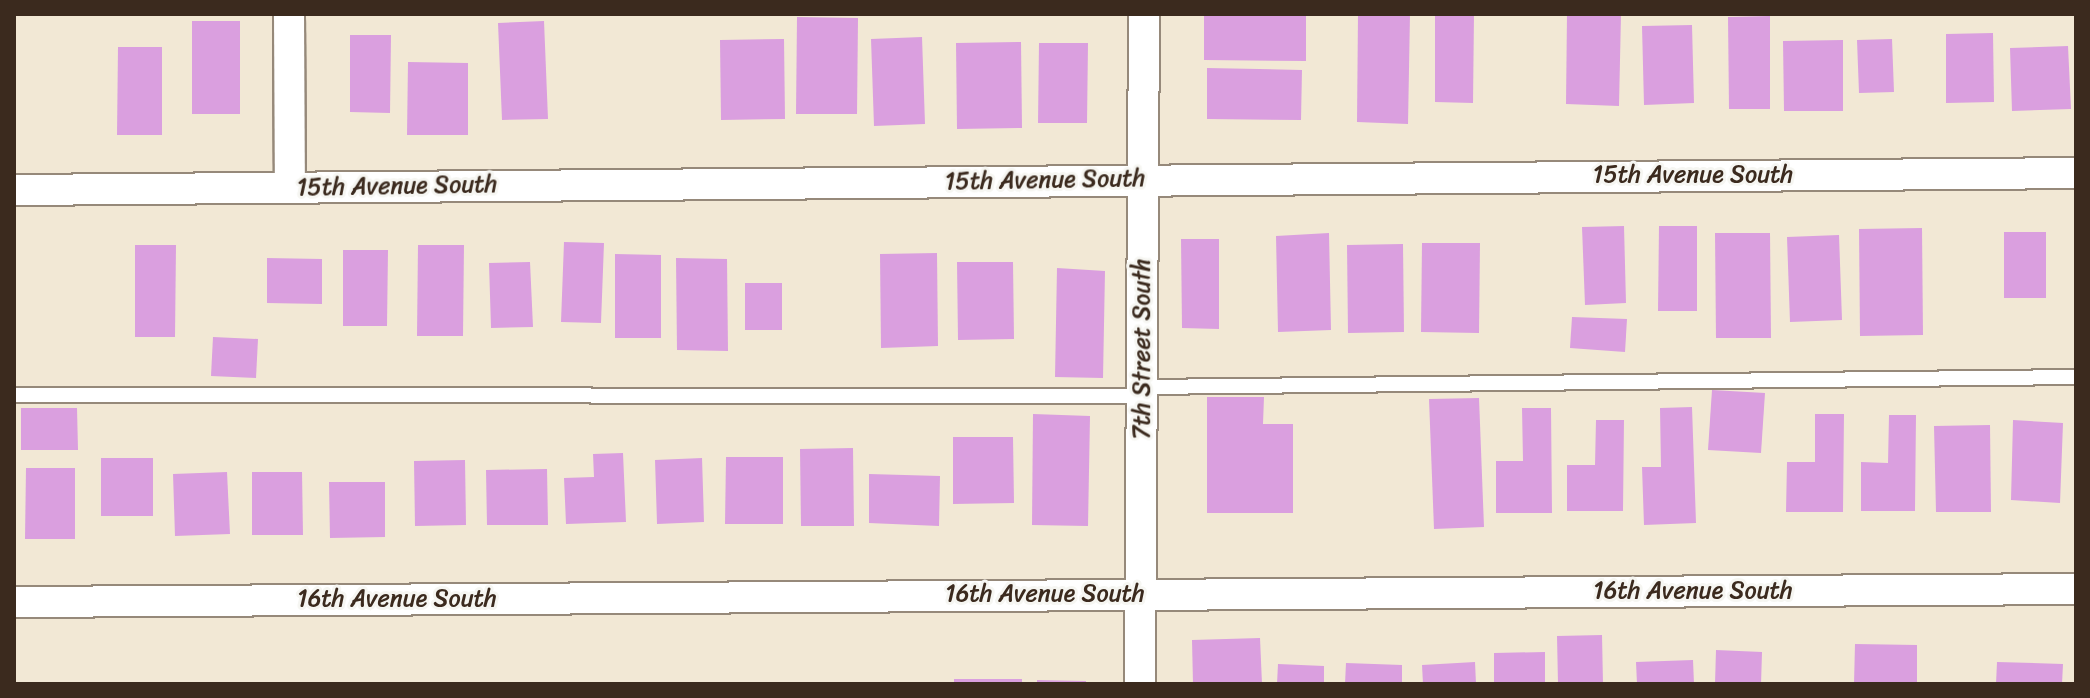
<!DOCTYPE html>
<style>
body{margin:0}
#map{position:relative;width:2090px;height:698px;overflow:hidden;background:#f2e8d5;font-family:Sriracha,sans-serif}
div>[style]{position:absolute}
.building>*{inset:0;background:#da9fdf}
.roads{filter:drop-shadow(2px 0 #96897a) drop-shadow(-2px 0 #96897a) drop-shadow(0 2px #96897a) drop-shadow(0 -2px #96897a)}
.lane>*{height:14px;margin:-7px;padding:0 7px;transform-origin:7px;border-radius:7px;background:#fff}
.street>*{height:30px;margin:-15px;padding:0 15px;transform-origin:15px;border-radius:15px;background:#fff}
span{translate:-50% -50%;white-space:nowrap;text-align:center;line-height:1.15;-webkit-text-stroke:6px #f6f6f2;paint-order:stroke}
.street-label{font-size:24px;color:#3b2a1e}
.frame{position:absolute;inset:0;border:16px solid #3b2a1e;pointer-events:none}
</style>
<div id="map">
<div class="building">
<div style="clip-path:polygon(1358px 14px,1410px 14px,1408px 124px,1357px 122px)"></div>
<div style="clip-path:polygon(1435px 14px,1474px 14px,1473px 103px,1435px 102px)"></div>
<div style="clip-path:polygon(1567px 14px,1621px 14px,1619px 106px,1566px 104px)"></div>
<div style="clip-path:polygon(1204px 15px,1306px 16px,1306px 61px,1204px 60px)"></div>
<div style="clip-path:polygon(1770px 16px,1770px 109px,1729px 109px,1728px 17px)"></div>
<div style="clip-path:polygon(797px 17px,858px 18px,857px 114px,796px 114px)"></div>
<div style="clip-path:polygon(192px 21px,240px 21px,240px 114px,192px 114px)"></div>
<div style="clip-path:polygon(544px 21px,548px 119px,502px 120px,498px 23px)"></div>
<div style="clip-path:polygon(1692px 25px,1694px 103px,1644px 105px,1642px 26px)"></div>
<div style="clip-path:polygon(1993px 33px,1994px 102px,1946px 103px,1946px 34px)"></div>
<div style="clip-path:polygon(350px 35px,391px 35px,390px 113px,350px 112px)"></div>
<div style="clip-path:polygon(922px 37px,925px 124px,874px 126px,871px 39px)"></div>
<div style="clip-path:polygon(784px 39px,785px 119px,721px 120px,720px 40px)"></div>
<div style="clip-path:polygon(1892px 39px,1894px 92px,1859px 93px,1857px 40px)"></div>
<div style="clip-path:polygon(1843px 40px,1843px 111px,1784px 111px,1783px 41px)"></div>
<div style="clip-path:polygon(1021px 42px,1022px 128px,957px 129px,956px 43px)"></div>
<div style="clip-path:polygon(1039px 43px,1088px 43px,1087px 123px,1038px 123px)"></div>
<div style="clip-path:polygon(2068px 46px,2071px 109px,2012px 111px,2010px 48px)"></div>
<div style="clip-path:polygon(118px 47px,162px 47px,162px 135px,117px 135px)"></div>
<div style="clip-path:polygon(408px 62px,468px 63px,468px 135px,407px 135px)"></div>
<div style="clip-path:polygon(1207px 68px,1302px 70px,1301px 120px,1207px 119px)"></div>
<div style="clip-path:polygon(1624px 226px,1626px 303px,1585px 305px,1582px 227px)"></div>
<div style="clip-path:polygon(1659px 226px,1697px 226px,1697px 311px,1658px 311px)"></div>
<div style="clip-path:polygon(1922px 228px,1923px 335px,1860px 336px,1859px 229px)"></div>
<div style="clip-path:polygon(2004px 232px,2046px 232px,2046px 298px,2004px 298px)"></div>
<div style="clip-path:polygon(1329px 233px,1331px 330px,1278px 332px,1276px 236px)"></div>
<div style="clip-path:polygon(1715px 233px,1770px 233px,1771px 338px,1716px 338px)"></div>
<div style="clip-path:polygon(1839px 235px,1842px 320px,1790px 322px,1787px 237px)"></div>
<div style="clip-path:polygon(1181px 239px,1219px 239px,1219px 329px,1182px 328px)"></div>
<div style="clip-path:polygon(564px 242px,604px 243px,601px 323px,561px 322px)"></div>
<div style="clip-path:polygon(1422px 243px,1480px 243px,1479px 333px,1421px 332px)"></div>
<div style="clip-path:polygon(1403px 244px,1404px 332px,1348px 333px,1347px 245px)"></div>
<div style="clip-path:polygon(135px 245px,176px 245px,175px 337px,135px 337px)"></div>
<div style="clip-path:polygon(418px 245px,464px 245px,463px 336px,417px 336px)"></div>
<div style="clip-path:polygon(343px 250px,388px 250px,387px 326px,343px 326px)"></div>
<div style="clip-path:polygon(937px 253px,938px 346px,881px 348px,880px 254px)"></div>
<div style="clip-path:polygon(615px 254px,661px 255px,661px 338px,615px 338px)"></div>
<div style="clip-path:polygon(267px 258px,322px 259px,322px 304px,267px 303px)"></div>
<div style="clip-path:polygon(676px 258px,727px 259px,728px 351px,677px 350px)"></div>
<div style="clip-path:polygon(530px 262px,533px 327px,491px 328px,489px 263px)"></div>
<div style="clip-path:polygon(957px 262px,1013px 262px,1014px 339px,958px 340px)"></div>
<div style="clip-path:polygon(1057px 268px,1105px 271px,1103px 378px,1055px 377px)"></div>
<div style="clip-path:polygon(745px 283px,782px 283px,782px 330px,745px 330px)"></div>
<div style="clip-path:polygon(1572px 317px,1627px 319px,1625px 352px,1570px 348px)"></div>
<div style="clip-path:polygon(213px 337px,258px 339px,256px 378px,211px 376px)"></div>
<div style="clip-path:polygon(1712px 390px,1765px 393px,1761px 453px,1708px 450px)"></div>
<div style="clip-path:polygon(1207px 397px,1264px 397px,1263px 424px,1293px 424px,1293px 513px,1207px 513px)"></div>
<div style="clip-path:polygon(1479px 398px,1484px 527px,1434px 529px,1429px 399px)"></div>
<div style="clip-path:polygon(1692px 407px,1696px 523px,1644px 525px,1642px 467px,1661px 467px,1660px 408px)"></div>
<div style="clip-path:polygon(21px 408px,77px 408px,78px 450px,21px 450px)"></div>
<div style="clip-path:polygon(1522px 408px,1551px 408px,1552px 513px,1496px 513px,1496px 461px,1523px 461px)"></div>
<div style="clip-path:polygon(1033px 414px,1090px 416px,1088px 526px,1032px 525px)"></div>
<div style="clip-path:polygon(1815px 414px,1844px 414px,1843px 512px,1786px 512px,1787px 462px,1815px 462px)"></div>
<div style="clip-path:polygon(1889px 415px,1916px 415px,1915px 511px,1861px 511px,1861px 462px,1888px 463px)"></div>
<div style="clip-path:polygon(1596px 420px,1624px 420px,1623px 511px,1567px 511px,1567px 465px,1595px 465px)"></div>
<div style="clip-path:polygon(2013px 420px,2063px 423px,2060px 503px,2011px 500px)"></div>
<div style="clip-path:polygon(1990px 425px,1991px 512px,1936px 512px,1934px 426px)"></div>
<div style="clip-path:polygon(953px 437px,1013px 437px,1014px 503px,953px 504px)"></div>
<div style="clip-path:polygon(853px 448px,854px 526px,801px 526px,800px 449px)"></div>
<div style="clip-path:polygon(623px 453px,626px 522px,566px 524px,564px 478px,594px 477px,593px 454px)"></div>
<div style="clip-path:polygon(726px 457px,783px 457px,783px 524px,725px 524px)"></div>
<div style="clip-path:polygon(101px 458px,153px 458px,153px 516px,101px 516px)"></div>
<div style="clip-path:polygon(702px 458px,704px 522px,657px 524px,655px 460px)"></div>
<div style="clip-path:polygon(465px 460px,466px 525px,415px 526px,414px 461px)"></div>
<div style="clip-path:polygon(26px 468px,75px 468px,75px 539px,25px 539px)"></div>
<div style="clip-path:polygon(547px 469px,548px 525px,487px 525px,486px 470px)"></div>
<div style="clip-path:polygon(227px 472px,230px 534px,175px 536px,173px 474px)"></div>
<div style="clip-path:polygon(252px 472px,302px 472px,303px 535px,252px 535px)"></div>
<div style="clip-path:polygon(869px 474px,940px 476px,939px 526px,869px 523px)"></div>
<div style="clip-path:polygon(329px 482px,385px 482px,385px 537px,330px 538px)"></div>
<div style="clip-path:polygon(1602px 635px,1603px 684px,1558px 684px,1557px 636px)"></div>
<div style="clip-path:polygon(1260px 638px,1262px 684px,1193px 684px,1192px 640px)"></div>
<div style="clip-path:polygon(1855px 644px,1917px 645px,1917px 684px,1854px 684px)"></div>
<div style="clip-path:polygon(1716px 650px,1762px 652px,1761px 684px,1715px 684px)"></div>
<div style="clip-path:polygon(1545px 652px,1545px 684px,1494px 684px,1494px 653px)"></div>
<div style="clip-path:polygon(1693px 660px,1694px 684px,1637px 684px,1636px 662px)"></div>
<div style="clip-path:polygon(1475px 662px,1476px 684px,1423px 684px,1422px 665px)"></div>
<div style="clip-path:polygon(1997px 662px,2063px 664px,2062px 684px,1996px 684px)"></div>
<div style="clip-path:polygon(1346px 663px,1402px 665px,1402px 684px,1345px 684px)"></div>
<div style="clip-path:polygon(1278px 664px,1324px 666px,1324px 684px,1277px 684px)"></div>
<div style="clip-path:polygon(954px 679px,1022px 679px,1022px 684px,954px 684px)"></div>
<div style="clip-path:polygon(1037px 680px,1086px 681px,1086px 684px,1037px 684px)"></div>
</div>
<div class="roads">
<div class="lane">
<div style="left:1142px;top:387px;width:934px;rotate:-0.61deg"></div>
<div style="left:14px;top:395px;width:1128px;rotate:0.05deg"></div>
</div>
<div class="street">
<div style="left:289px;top:14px;width:173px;rotate:89.7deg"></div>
<div style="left:14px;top:190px;width:2062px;rotate:-0.47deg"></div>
<div style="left:14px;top:602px;width:2062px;rotate:-0.36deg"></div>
<div style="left:1140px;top:684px;width:670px;rotate:-89.66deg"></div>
</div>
</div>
<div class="street-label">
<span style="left:1693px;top:175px">15th Avenue South</span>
<span style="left:1045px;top:180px;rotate:-1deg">15th Avenue South</span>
<span style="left:397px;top:186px;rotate:-1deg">15th Avenue South</span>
<span style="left:1142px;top:349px;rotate:-90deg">7th Street South</span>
<span style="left:1693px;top:591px">16th Avenue South</span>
<span style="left:1045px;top:594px">16th Avenue South</span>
<span style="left:397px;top:599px">16th Avenue South</span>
</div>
<div class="frame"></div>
</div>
